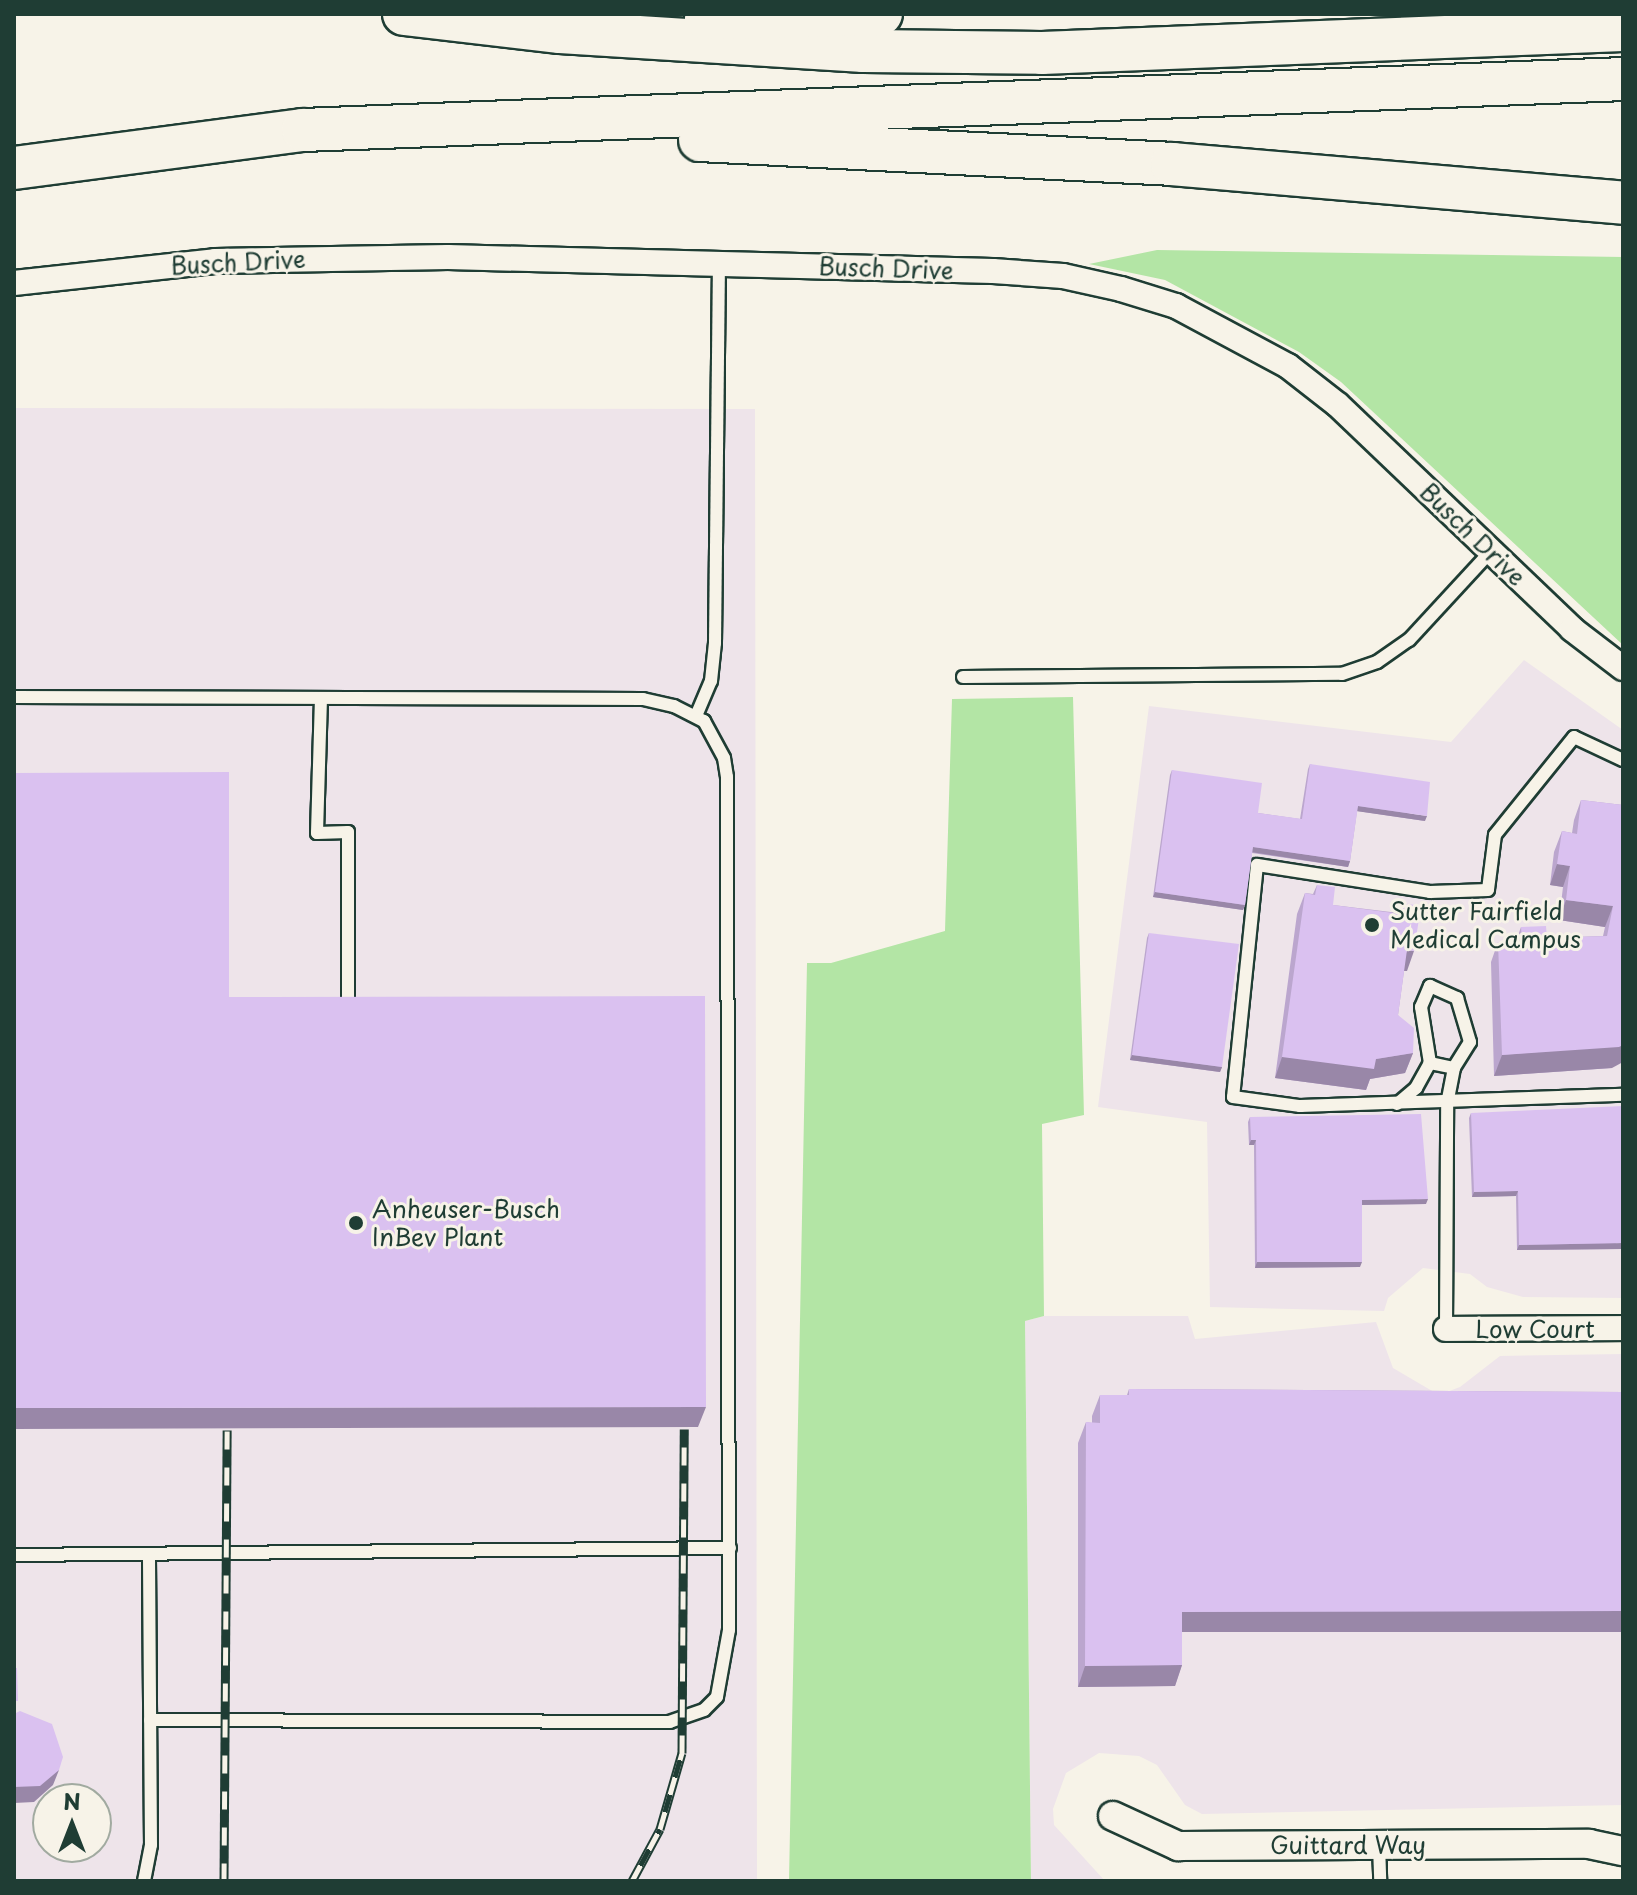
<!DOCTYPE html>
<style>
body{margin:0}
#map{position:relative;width:1637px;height:1895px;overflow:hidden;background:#f7f3e8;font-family:"Playpen Sans",sans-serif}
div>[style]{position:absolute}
.built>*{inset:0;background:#eee4ea}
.green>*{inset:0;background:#b3e5a5}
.roads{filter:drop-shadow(2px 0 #1f3d34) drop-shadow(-2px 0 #1f3d34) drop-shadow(0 2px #1f3d34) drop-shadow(0 -2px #1f3d34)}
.service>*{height:12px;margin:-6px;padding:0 6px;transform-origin:6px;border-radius:6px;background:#f7f3e8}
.minor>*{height:24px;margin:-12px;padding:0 12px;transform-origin:12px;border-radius:12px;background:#f7f3e8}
.tertiary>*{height:28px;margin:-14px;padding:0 14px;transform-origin:14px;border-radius:14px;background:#f7f3e8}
.motorway>*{height:42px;margin:-21px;padding:0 21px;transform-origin:21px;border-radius:21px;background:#f7f3e8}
.rail>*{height:9px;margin-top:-4.5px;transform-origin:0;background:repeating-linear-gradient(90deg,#f7f3e8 0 18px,#1f3d34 0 36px);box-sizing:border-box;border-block:2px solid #1f3d34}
.wall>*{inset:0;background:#bba6ce}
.shaded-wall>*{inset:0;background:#9987a8}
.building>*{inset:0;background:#dac1f0}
.dots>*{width:22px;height:22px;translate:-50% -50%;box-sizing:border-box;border:4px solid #f7f3e8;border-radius:50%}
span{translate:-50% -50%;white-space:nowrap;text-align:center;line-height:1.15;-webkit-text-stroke:6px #f7f3e8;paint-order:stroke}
.street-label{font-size:24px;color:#1f3d34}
.poi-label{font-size:24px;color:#1f3d34}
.left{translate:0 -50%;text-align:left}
.frame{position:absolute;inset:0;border:16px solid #1f3d34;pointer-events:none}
.north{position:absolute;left:32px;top:1783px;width:80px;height:80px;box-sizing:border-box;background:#f7f3e8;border:2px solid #a1aaa0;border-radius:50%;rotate:0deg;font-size:22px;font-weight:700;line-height:32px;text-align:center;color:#1f3d34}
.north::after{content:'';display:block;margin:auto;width:28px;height:36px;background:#1f3d34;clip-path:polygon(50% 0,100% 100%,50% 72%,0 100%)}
</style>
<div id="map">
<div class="built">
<div style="clip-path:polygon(evenodd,14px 408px,755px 409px,757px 1881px,14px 1881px,14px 408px,48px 1799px,96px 1799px,96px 1847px,48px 1847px,48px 1799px)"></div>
<div style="clip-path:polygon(1524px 660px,1623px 730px,1623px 1298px,1523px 1297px,1487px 1287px,1470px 1274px,1423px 1268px,1388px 1298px,1384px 1311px,1210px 1307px,1207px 1122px,1098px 1107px,1149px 706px,1451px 742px)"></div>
<div style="clip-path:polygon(1044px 1316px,1188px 1316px,1195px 1339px,1376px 1322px,1393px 1368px,1439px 1395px,1460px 1387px,1500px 1356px,1623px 1354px,1623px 1805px,1202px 1814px,1185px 1805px,1157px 1765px,1139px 1756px,1099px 1753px,1066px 1773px,1053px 1809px,1054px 1825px,1105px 1881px,1031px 1881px,1025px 1321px)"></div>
</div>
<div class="green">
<div style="clip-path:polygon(1157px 250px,1623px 257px,1623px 645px,1341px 382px,1299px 352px,1165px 280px,1089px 264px)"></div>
<div style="clip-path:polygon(1073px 697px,1084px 1115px,1042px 1124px,1044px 1316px,1025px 1321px,1031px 1881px,789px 1881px,807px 963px,831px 963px,945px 931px,952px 699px)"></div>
</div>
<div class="roads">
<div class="service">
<div style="left:963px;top:677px;width:379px;rotate:-0.5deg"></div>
<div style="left:1342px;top:674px;width:37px;rotate:-19deg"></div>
<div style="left:1377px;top:662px;width:39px;rotate:-35deg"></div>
<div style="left:1409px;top:640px;width:121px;rotate:-47.3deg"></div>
<div style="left:14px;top:697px;width:629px;rotate:0.18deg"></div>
<div style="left:643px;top:699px;width:32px;rotate:13deg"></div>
<div style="left:674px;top:706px;width:34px;rotate:27deg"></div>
<div style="left:704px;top:721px;width:42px;rotate:61.6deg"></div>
<div style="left:724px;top:758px;width:19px;rotate:81deg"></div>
<div style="left:727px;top:777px;width:853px;rotate:89.87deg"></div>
<div style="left:729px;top:1630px;width:68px;rotate:100.2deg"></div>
<div style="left:717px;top:1697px;width:18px;rotate:135deg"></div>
<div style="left:704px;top:1710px;width:36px;rotate:161deg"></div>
<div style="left:670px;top:1722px;width:520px;rotate:-179.78deg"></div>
<div style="left:321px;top:698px;width:135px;rotate:91.7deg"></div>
<div style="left:317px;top:833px;width:31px;rotate:-2deg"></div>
<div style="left:348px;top:832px;width:166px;rotate:90deg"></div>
<div style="left:696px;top:716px;width:38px;rotate:-67deg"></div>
<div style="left:711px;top:681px;width:38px;rotate:-84deg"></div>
<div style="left:715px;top:643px;width:380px;rotate:-89.4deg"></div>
<div style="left:1623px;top:760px;width:54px;rotate:-154.9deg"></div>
<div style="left:1574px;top:737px;width:126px;rotate:128.9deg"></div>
<div style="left:1495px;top:835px;width:55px;rotate:97.3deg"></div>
<div style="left:1488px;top:890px;width:58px;rotate:178deg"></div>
<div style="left:1430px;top:892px;width:175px;rotate:-171.1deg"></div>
<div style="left:1257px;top:865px;width:233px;rotate:95.9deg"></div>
<div style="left:1233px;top:1097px;width:68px;rotate:7.7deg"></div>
<div style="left:1300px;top:1106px;width:323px;rotate:-2deg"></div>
<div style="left:1397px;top:1104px;width:25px;rotate:-40deg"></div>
<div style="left:1416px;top:1088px;width:29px;rotate:-61deg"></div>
<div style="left:1430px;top:1063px;width:57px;rotate:-99.1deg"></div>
<div style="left:1421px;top:1007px;width:23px;rotate:-67deg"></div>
<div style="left:1430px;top:986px;width:30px;rotate:24deg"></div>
<div style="left:1457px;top:998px;width:46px;rotate:73.5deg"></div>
<div style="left:1470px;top:1042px;width:31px;rotate:122deg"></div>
<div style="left:1454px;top:1068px;width:25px;rotate:-168deg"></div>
<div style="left:1446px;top:1329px;width:225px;rotate:-89.7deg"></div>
<div style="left:1447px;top:1104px;width:37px;rotate:-79deg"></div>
<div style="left:14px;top:1555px;width:716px;rotate:-0.56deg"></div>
<div style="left:1379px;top:1845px;width:36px;rotate:88deg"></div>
<div style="left:144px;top:1881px;width:37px;rotate:-79deg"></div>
<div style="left:151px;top:1845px;width:290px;rotate:-90.4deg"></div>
</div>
<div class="minor">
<div style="left:14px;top:283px;width:202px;rotate:-6.2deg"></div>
<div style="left:215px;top:261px;width:233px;rotate:-1deg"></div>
<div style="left:448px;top:257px;width:545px;rotate:1.47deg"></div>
<div style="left:993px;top:271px;width:70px;rotate:4.1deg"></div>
<div style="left:1063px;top:276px;width:59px;rotate:12.6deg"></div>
<div style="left:1121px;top:289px;width:58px;rotate:17.2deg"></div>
<div style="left:1176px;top:306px;width:127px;rotate:28.2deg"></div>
<div style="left:1288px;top:366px;width:63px;rotate:38deg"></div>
<div style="left:1338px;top:405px;width:324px;rotate:43.7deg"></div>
<div style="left:1572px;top:629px;width:64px;rotate:37.4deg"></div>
<div style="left:1446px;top:1329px;width:177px;rotate:-0.3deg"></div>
</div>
<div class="tertiary">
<div style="left:1113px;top:1816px;width:72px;rotate:24.8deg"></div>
<div style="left:1178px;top:1846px;width:411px;rotate:-0.3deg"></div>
<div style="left:1589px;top:1844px;width:35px;rotate:12deg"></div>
</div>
<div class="motorway">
<div style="left:404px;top:14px;width:157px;rotate:6.6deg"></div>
<div style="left:560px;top:32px;width:304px;rotate:3.6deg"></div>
<div style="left:863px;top:51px;width:179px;rotate:0.6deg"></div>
<div style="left:1042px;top:53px;width:581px;rotate:-2.27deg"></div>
<div style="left:706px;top:18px;width:175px;rotate:-1.3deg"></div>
<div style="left:700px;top:140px;width:473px;rotate:2.9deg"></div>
<div style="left:1172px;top:164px;width:453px;rotate:4.9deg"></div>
<div style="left:14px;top:168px;width:291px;rotate:-7.5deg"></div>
<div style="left:303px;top:130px;width:1321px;rotate:-2.21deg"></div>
</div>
</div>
<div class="rail">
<div style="left:224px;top:1881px;width:451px;rotate:-89.6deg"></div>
<div style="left:632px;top:1881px;width:59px;rotate:-61.7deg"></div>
<div style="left:660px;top:1829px;width:79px;rotate:-73.9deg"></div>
<div style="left:682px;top:1753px;width:324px;rotate:-89.6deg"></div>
</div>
<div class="wall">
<div style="clip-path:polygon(1310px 764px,1425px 821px,1357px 811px,1350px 861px,1348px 867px,1252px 853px,1245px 905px,1243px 910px,1153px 897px,1170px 775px,1172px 770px,1258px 813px,1300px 819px,1308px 769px)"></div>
<div style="clip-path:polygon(1581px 800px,1623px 805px,1612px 1068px,1494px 1076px,1491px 962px,1498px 942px,1516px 941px,1521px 927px,1547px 938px,1603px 936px,1605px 927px,1559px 920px,1563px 887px,1550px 885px,1554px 852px,1562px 831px,1572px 833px,1574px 820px)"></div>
<div style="clip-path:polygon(1317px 885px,1333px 905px,1399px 913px,1402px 903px,1407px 971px,1404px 971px,1398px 1015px,1413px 1053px,1405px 1073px,1370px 1079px,1366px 1090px,1275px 1078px,1297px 914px,1305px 893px,1313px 894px)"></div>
<div style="clip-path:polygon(1149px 933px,1222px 1067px,1220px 1072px,1130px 1060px,1147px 938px)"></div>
<div style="clip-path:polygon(1471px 1113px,1622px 1249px,1517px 1250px,1516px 1196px,1472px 1197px,1469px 1118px)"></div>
<div style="clip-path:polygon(1250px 1117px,1426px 1204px,1362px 1205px,1360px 1267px,1255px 1268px,1254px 1145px,1249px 1145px,1248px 1122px)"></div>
<div style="clip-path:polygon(1129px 1389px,1623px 1392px,1623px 1632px,1182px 1632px,1182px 1665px,1175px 1686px,1078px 1687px,1078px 1443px,1086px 1422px,1092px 1423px,1092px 1416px,1100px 1395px,1127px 1395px)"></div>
</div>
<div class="shaded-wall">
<div style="clip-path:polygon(1358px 806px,1427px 816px,1425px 821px,1356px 811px)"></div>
<div style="clip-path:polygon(1253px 847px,1350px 861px,1348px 867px,1251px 852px)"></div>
<div style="clip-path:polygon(1557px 864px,1570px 866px,1563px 887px,1550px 885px)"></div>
<div style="clip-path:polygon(1155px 892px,1245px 905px,1243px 910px,1153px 897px)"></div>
<div style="clip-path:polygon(1566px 900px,1613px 906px,1605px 927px,1559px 920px)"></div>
<div style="clip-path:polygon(1407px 950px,1414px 951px,1407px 971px,1400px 971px)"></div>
<div style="clip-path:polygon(1623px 1045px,1623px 1062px,1612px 1068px,1494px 1076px,1502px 1055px)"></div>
<div style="clip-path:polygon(1413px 1053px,1405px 1073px,1370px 1079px,1366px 1090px,1275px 1078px,1282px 1057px,1376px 1059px)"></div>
<div style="clip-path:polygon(1132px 1055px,1222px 1067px,1220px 1072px,1130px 1060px)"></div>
<div style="clip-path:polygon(1251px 1140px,1256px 1140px,1254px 1145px,1249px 1145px)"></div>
<div style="clip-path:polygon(1518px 1191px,1516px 1196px,1472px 1197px,1474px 1192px)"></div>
<div style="clip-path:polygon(1428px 1199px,1426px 1204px,1360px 1205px,1362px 1200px)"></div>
<div style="clip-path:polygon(1623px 1243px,1622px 1249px,1517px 1250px,1519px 1245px)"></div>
<div style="clip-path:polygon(1257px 1262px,1362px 1262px,1360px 1267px,1255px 1268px)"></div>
<div style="clip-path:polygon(706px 1407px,698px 1427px,14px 1429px,14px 1408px)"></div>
<div style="clip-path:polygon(1623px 1611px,1623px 1632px,1175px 1632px,1182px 1612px)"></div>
<div style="clip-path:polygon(1182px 1665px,1175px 1686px,1078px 1687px,1085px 1666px)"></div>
<div style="clip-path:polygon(59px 1770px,53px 1785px,34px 1802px,14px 1803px,14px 1787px)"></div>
</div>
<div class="building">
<div style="clip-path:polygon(1310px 764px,1430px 782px,1427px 816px,1358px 806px,1350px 861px,1253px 847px,1245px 905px,1155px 892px,1172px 770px,1262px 783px,1258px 813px,1302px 819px)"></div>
<div style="clip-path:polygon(229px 772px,229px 997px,705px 996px,706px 1407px,14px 1408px,14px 773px)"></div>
<div style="clip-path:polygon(1581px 800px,1623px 805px,1623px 1045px,1619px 1047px,1502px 1055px,1498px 942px,1522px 941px,1521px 927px,1546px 926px,1547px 938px,1607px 936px,1613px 906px,1566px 900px,1570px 866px,1557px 864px,1562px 831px,1577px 834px)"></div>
<div style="clip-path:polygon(1317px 885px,1335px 887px,1333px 905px,1401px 914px,1402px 903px,1421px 906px,1414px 951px,1407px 950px,1398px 1015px,1414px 1028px,1413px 1053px,1376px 1059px,1374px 1069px,1282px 1057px,1305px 893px,1315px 895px)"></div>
<div style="clip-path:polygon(1149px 933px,1239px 944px,1222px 1067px,1132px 1055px)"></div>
<div style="clip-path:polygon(1623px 1106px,1623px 1243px,1519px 1245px,1518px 1191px,1474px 1192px,1471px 1113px)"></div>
<div style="clip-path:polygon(1421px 1114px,1428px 1199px,1362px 1200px,1362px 1262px,1257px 1262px,1256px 1140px,1251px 1140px,1250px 1117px)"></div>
<div style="clip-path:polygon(1129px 1389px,1623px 1392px,1623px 1611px,1182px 1612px,1182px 1665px,1085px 1666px,1086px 1422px,1100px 1423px,1100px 1395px,1129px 1395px)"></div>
<div style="clip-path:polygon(14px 1668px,17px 1668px,18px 1701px,14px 1701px)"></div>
<div style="clip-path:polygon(20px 1711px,52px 1724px,63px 1757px,59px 1770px,40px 1786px,14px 1787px,14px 1714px)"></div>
</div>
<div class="dots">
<div style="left:1372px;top:925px;background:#1f3d34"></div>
<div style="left:356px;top:1223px;background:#1f3d34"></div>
</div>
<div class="street-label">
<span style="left:238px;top:262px;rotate:-3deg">Busch Drive</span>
<span style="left:886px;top:268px;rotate:2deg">Busch Drive</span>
<span style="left:1473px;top:534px;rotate:44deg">Busch Drive</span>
<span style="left:1535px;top:1329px">Low Court</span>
<span style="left:1348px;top:1845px">Guittard Way</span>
</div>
<div class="poi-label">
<span class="left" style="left:1390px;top:925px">Sutter Fairfield<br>Medical Campus</span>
<span class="left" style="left:372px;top:1223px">Anheuser-Busch<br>InBev Plant</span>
</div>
<div class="frame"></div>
<div class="north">N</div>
</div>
